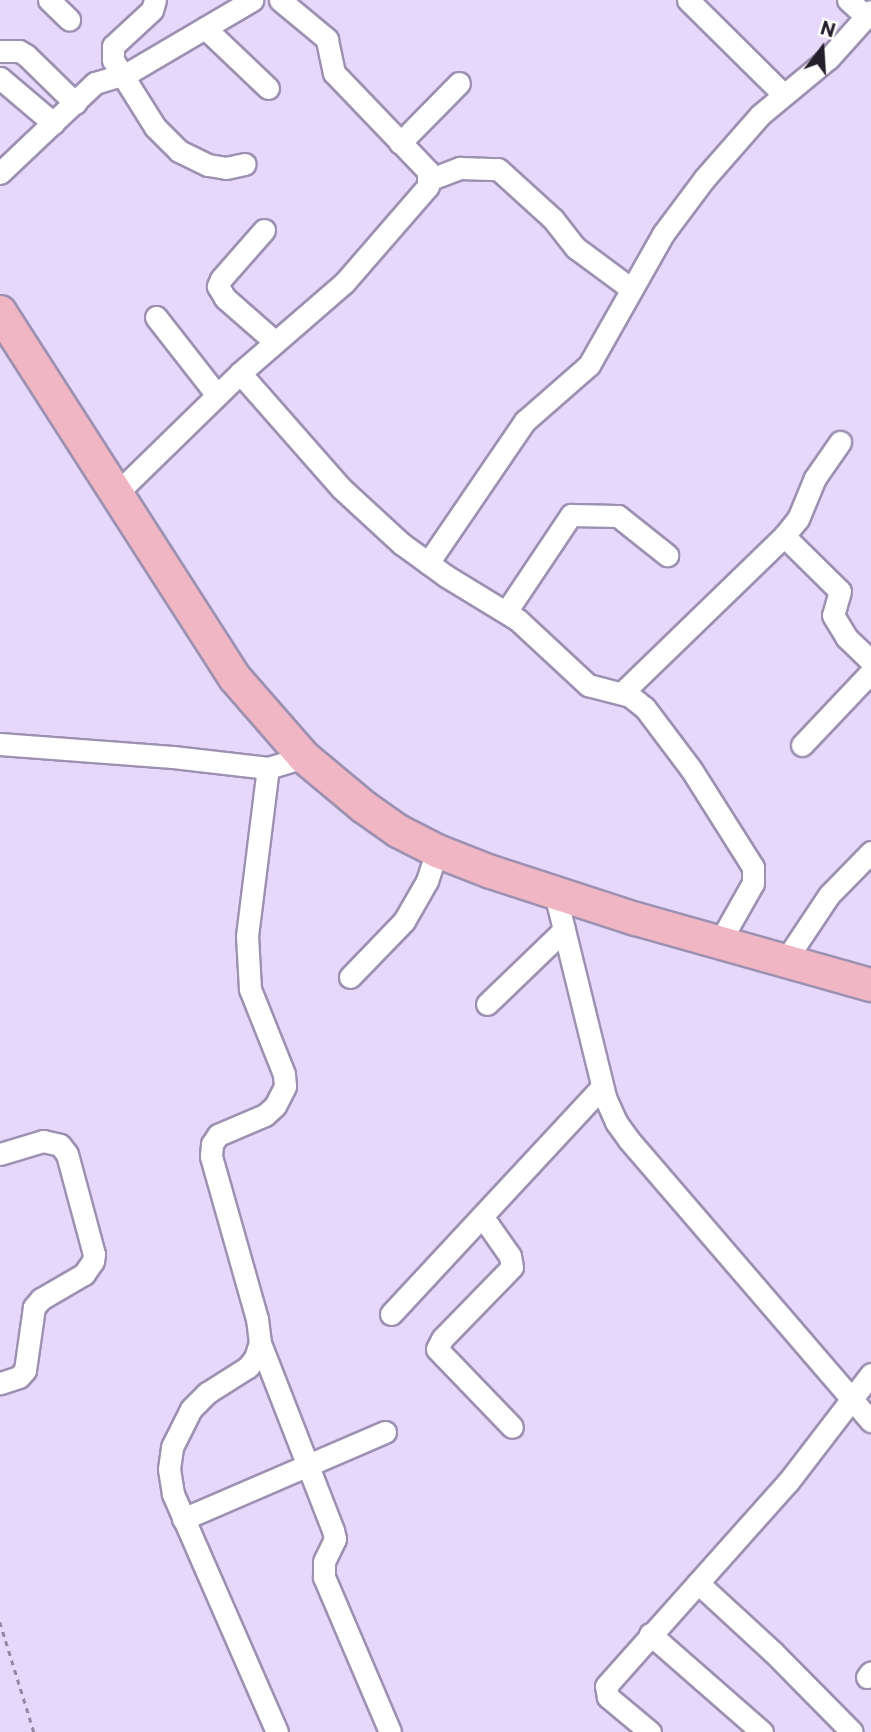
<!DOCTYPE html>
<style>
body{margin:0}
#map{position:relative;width:871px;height:1732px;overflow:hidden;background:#e5d8fb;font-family:Commissioner,sans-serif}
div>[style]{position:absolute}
.path>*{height:2.5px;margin-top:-1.25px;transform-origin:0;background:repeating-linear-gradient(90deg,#9289a2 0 5px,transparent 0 10px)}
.roads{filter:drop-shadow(2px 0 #9d91b2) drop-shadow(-2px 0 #9d91b2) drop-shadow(0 2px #9d91b2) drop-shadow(0 -2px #9d91b2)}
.minor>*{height:21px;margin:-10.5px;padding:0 10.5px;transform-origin:10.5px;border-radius:10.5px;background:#fff}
.highway>*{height:32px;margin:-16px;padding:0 16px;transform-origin:16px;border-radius:16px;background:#f1b6c3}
span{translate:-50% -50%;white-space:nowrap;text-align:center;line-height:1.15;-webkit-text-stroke:5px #fff;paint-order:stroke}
.north{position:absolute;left:787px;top:14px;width:70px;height:70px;-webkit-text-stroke:5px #fff;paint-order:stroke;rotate:17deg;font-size:19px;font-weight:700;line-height:28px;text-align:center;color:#231e2a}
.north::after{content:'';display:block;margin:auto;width:24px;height:32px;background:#231e2a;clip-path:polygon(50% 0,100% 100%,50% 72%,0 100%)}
</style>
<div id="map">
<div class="path">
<div style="left:0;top:1622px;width:115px;rotate:72.8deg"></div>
</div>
<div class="roads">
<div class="minor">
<div style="left:49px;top:0;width:28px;rotate:44deg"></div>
<div style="left:155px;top:0;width:10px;rotate:107deg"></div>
<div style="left:152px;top:10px;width:53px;rotate:137.3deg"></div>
<div style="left:113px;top:46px;width:14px;rotate:90deg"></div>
<div style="left:113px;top:60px;width:79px;rotate:57.9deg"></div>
<div style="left:155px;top:127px;width:34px;rotate:45deg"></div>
<div style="left:179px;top:151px;width:32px;rotate:26deg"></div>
<div style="left:208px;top:165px;width:18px;rotate:9deg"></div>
<div style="left:226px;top:168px;width:19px;rotate:-12deg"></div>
<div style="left:688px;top:0;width:132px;rotate:44.7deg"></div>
<div style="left:848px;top:0;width:24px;rotate:42deg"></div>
<div style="left:205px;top:28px;width:87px;rotate:43.6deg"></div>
<div style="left:0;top:51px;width:19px"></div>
<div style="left:19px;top:51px;width:8px;rotate:30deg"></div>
<div style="left:26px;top:55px;width:69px;rotate:44.4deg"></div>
<div style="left:0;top:78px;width:70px;rotate:40.3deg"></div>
<div style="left:400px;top:143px;width:84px;rotate:-45.5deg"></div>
<div style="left:0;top:173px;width:131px;rotate:-43.5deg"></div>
<div style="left:95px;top:83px;width:37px;rotate:-17deg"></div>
<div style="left:130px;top:72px;width:142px;rotate:-30.5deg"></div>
<div style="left:431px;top:179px;width:31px;rotate:-21deg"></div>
<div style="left:460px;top:168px;width:38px;rotate:2deg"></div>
<div style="left:498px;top:169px;width:74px;rotate:42.3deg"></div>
<div style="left:553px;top:219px;width:37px;rotate:52deg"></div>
<div style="left:576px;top:248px;width:67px;rotate:36.5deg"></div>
<div style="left:264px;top:230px;width:65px;rotate:131.3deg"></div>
<div style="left:221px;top:279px;width:8px;rotate:113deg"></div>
<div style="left:218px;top:286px;width:14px;rotate:60deg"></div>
<div style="left:225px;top:298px;width:67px;rotate:41.3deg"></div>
<div style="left:156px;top:317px;width:99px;rotate:52deg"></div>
<div style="left:240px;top:373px;width:153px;rotate:48.7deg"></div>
<div style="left:341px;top:488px;width:83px;rotate:42.6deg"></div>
<div style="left:402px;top:544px;width:54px;rotate:36deg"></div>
<div style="left:446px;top:576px;width:84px;rotate:31.4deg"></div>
<div style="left:518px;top:620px;width:96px;rotate:42.9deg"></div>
<div style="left:588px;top:685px;width:43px;rotate:14.7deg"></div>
<div style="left:630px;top:696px;width:19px;rotate:39deg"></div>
<div style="left:645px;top:708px;width:76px;rotate:53deg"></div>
<div style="left:691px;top:769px;width:116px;rotate:57.7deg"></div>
<div style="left:753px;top:867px;width:16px;rotate:90deg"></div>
<div style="left:753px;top:883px;width:69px;rotate:119.5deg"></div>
<div style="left:116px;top:494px;width:173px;rotate:-44.3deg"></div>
<div style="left:240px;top:373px;width:138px;rotate:-40.9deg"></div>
<div style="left:344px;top:283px;width:128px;rotate:-49.1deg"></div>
<div style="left:428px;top:186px;width:15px;rotate:-90deg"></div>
<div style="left:428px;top:171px;width:136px;rotate:-133.8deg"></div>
<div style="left:334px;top:73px;width:35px;rotate:-102deg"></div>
<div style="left:327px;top:39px;width:61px;rotate:-140.3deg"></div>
<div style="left:784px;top:536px;width:78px;rotate:44.5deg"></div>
<div style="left:840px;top:591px;width:25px;rotate:106deg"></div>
<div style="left:833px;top:615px;width:27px;rotate:59deg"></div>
<div style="left:847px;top:638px;width:33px;rotate:44deg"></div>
<div style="left:428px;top:563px;width:172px;rotate:-55.7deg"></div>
<div style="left:525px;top:421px;width:85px;rotate:-41.2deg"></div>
<div style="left:589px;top:365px;width:150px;rotate:-60.5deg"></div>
<div style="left:663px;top:234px;width:69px;rotate:-53.3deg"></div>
<div style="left:704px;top:179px;width:85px;rotate:-48.8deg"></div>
<div style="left:760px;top:115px;width:89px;rotate:-39.6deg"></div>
<div style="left:829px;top:58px;width:63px;rotate:-48.2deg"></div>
<div style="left:506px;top:612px;width:117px;rotate:-56.2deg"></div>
<div style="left:571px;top:515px;width:47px;rotate:1.2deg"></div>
<div style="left:618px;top:516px;width:63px;rotate:38.5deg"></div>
<div style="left:622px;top:693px;width:226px;rotate:-44.1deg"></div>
<div style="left:784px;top:536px;width:22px;rotate:-51deg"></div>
<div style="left:798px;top:519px;width:44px;rotate:-67.5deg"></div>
<div style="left:815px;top:478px;width:44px;rotate:-55.2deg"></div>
<div style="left:0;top:744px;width:173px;rotate:4.3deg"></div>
<div style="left:173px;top:757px;width:96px;rotate:6.6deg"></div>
<div style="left:802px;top:745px;width:100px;rotate:-46.6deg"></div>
<div style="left:555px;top:893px;width:210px;rotate:76.2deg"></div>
<div style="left:605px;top:1097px;width:27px;rotate:66deg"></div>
<div style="left:616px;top:1122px;width:22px;rotate:54deg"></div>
<div style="left:629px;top:1140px;width:371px;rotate:49.3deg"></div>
<div style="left:785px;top:961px;width:79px;rotate:-56.3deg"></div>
<div style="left:829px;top:895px;width:60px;rotate:-45.7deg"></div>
<div style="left:350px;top:977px;width:78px;rotate:-46deg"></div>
<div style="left:404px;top:921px;width:46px;rotate:-60.1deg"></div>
<div style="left:427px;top:881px;width:32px;rotate:-72deg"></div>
<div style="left:487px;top:1004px;width:107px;rotate:-43.9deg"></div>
<div style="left:0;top:1154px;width:45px;rotate:-16.8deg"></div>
<div style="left:43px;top:1141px;width:17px;rotate:13deg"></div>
<div style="left:60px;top:1145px;width:11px;rotate:52deg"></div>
<div style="left:67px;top:1154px;width:104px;rotate:74.9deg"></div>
<div style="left:94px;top:1254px;width:7px;rotate:98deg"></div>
<div style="left:93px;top:1261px;width:16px;rotate:125deg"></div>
<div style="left:84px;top:1274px;width:50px;rotate:149.8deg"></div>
<div style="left:41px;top:1299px;width:11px;rotate:131deg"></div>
<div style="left:34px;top:1307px;width:64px;rotate:98.1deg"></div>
<div style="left:25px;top:1370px;width:9px;rotate:131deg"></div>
<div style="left:19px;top:1377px;width:20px;rotate:162deg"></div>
<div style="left:482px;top:1216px;width:49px;rotate:55deg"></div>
<div style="left:510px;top:1256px;width:11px;rotate:80deg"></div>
<div style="left:512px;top:1267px;width:100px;rotate:134.2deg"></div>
<div style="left:442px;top:1339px;width:11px;rotate:117deg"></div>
<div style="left:437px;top:1349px;width:108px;rotate:46.1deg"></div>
<div style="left:391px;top:1314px;width:310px;rotate:-47.1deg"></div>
<div style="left:260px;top:1343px;width:201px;rotate:68.7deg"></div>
<div style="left:333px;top:1530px;width:9px;rotate:77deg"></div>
<div style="left:335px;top:1539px;width:25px;rotate:116deg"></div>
<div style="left:324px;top:1562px;width:15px;rotate:90deg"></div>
<div style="left:324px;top:1577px;width:168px;rotate:66.9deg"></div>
<div style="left:183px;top:1519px;width:220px;rotate:-23.3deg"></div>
<div style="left:698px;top:1583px;width:102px;rotate:42.6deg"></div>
<div style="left:773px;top:1652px;width:112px;rotate:45.4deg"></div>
<div style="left:650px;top:1634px;width:149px;rotate:41.2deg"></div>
<div style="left:867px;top:1677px;width:6px;rotate:-51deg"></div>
<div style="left:277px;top:1732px;width:260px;rotate:-113.6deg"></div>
<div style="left:173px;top:1494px;width:25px;rotate:-99deg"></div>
<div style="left:169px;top:1469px;width:22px;rotate:-82deg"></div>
<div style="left:172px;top:1447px;width:42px;rotate:-63.4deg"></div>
<div style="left:191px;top:1409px;width:23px;rotate:-45deg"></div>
<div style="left:207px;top:1393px;width:49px;rotate:-32.4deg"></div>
<div style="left:248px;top:1367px;width:11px;rotate:-52deg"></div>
<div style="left:255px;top:1358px;width:16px;rotate:-72deg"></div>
<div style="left:260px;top:1343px;width:24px;rotate:-97deg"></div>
<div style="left:257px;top:1319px;width:169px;rotate:-105.8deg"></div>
<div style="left:211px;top:1156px;width:12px;rotate:-85deg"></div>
<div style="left:212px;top:1144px;width:11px;rotate:-56deg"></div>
<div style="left:218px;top:1135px;width:51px;rotate:-23.1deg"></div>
<div style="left:265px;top:1115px;width:13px;rotate:-42deg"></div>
<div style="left:275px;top:1106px;width:22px;rotate:-63deg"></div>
<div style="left:285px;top:1086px;width:12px;rotate:-95deg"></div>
<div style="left:284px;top:1074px;width:92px;rotate:-111.8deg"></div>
<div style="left:250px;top:989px;width:53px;rotate:-93.2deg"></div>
<div style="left:247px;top:936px;width:169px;rotate:-82.9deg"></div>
<div style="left:268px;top:768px;width:38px;rotate:-17deg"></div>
<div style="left:650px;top:1732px;width:55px;rotate:-140.2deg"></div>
<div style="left:608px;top:1697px;width:11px;rotate:-100deg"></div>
<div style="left:606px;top:1686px;width:273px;rotate:-48.3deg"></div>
<div style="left:788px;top:1482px;width:136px;rotate:-52.5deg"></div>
</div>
<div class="highway">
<div style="left:0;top:312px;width:435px;rotate:57.3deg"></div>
<div style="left:235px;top:678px;width:105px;rotate:48.9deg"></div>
<div style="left:304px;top:757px;width:78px;rotate:39.8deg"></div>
<div style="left:364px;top:807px;width:42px;rotate:35.2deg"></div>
<div style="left:398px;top:831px;width:44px;rotate:27.1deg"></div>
<div style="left:437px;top:851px;width:58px;rotate:21.3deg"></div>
<div style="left:491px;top:872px;width:152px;rotate:18deg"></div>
<div style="left:636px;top:919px;width:244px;rotate:15.7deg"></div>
</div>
</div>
<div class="north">N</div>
</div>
